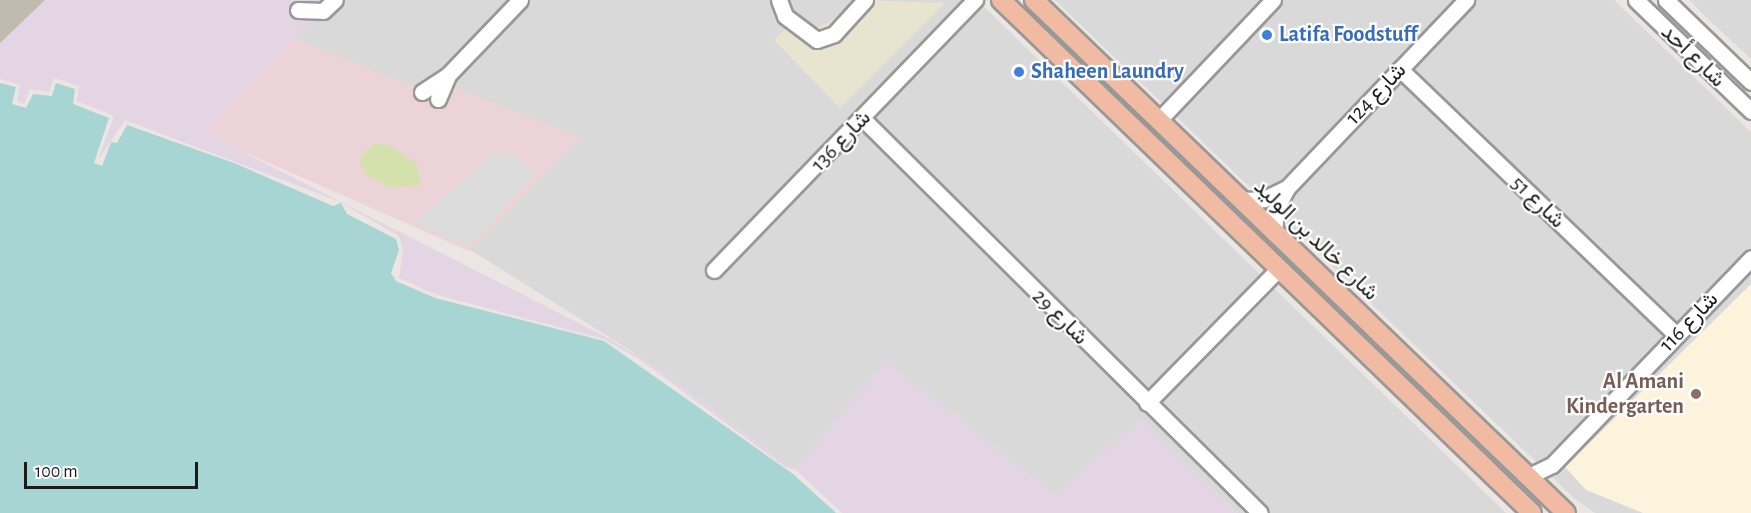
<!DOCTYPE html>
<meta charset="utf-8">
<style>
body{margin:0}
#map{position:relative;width:1751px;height:513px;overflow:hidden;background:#ece6e2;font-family:"Alegreya Sans",Vazirmatn,sans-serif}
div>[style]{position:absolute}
.residential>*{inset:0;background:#d9d9d9}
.commercial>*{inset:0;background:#ebd3d8}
.industrial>*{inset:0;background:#e3d5e4}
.education>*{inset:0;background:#fbf3dc}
.construction>*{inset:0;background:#bfbbaf}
.farmland>*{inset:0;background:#e9e4cf}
.grass>*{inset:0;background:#d5e1ad}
.parking>*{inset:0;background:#dbdbdb}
.water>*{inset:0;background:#a7d5d3}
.roads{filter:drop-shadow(2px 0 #989898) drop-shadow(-2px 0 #989898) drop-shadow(0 2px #989898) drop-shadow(0 -2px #989898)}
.minor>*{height:15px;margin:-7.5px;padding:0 7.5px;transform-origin:7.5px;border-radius:7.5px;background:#fff}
.major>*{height:18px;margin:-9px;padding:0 9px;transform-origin:9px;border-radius:9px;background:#f1baa2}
.dots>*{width:16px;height:16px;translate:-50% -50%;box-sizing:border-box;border:3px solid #fff;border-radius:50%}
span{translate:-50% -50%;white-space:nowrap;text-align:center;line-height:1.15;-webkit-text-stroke:4.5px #fff;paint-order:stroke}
.shop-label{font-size:22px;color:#366cbe;font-weight:700}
.left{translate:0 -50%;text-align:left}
.street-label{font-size:22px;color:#1b1b1b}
.education-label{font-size:22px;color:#785e54;font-weight:700}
.right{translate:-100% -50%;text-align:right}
.scale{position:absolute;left:24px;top:462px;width:174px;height:27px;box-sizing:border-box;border:3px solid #1b1b1b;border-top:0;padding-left:8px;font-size:18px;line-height:21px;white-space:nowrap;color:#1b1b1b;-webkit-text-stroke:4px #fff;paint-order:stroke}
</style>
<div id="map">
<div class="residential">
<div style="clip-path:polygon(330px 0,977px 0,1506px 513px,1237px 513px,1141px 419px,1056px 496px,886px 362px,796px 468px,786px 464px,644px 359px,469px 249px,442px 99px,290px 37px)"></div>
<div style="clip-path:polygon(1055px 0,1614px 0,1751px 132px,1751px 513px,1595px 513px,1575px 499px)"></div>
<div style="clip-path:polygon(1689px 0,1751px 0,1751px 59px,1703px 14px)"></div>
</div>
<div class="commercial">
<div style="clip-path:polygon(290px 36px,441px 99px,450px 86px,581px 137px,469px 251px,201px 133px)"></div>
</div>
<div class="industrial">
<div style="clip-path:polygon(0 0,330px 0,204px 132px,606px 337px,644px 359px,786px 464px,796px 467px,886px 362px,1056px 496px,1141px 419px,1237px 513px,842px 513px,796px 470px,785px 467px,642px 361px,604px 339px,437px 295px,399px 278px,403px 250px,399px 236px,338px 201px,125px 120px,98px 160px,114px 116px,77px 101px,79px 86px,54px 78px,49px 92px,30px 89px,24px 104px,17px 101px,20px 85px,0 79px)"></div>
</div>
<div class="education">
<div style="clip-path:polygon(1751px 284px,1751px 513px,1643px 513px,1586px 490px,1565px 467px)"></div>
</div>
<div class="construction">
<div style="clip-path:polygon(0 0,45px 0,0 43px)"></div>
</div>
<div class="farmland">
<div style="clip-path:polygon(863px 0,945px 3px,840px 108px,774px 40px,795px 20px,809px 29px,821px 27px)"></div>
</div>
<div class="grass">
<div style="clip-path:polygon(374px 143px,391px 146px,417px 164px,421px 185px,390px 188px,365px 174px,359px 159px)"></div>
</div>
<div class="parking">
<div style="clip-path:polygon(495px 150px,502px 157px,510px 150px,537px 174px,468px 247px,415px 223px)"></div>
</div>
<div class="water">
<div style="clip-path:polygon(0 83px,16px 87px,12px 104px,26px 108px,33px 94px,52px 96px,56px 83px,75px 89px,73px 104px,109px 118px,94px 163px,102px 166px,111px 142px,117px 143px,127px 125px,234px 163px,333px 206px,341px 203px,347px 214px,396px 239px,399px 250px,391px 273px,396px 281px,435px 298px,604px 341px,793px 474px,836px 513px,0 513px)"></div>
</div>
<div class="roads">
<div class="minor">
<div style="left:779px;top:0;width:17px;rotate:69deg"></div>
<div style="left:785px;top:16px;width:40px;rotate:37deg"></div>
<div style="left:817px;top:40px;width:18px;rotate:-19deg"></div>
<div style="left:834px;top:34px;width:46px;rotate:-47.6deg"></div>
<div style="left:1636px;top:0;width:160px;rotate:44deg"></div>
<div style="left:1666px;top:0;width:118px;rotate:44deg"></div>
<div style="left:298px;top:10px;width:25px;rotate:2deg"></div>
<div style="left:323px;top:11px;width:16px;rotate:-43deg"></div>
<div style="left:1400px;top:69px;width:383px;rotate:43.9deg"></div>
<div style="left:422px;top:92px;width:31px;rotate:-33deg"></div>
<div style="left:448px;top:75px;width:104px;rotate:-46.2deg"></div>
<div style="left:438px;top:99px;width:26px;rotate:-67deg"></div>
<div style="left:863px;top:119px;width:559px;rotate:44.78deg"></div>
<div style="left:1158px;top:121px;width:167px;rotate:-46.5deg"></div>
<div style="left:1240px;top:200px;width:24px;rotate:-2deg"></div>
<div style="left:1264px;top:199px;width:25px;rotate:-26deg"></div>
<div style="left:1274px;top:233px;width:24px;rotate:-85deg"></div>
<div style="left:1276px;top:209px;width:24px;rotate:-62deg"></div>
<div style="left:1287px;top:188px;width:260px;rotate:-46.4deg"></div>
<div style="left:714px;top:270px;width:376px;rotate:-46deg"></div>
<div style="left:1147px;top:403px;width:187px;rotate:-45.6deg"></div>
<div style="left:1527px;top:477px;width:28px;rotate:-26deg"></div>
<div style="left:1552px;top:465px;width:287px;rotate:-46.1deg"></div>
</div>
<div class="major">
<div style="left:1001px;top:0;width:738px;rotate:44.01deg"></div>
<div style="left:1034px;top:0;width:739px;rotate:43.96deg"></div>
</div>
</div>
<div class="dots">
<div style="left:1267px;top:35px;background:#3f7fe0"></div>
<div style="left:1019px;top:72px;background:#3f7fe0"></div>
<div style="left:1696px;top:394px;background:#8d6e63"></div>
</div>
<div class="shop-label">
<span class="left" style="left:1279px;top:35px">Latifa Foodstuff</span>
<span class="left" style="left:1031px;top:72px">Shaheen Laundry</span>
</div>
<div class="street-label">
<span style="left:1693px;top:56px;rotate:44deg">شارع أحد</span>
<span style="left:1376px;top:94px;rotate:-46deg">شارع 124</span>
<span style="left:841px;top:141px;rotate:-46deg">شارع 136</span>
<span style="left:1538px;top:202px;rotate:44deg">شارع 51</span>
<span style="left:1316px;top:240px;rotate:44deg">شارع خالد بن الوليد</span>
<span style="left:1060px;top:317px;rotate:45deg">شارع 29</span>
<span style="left:1689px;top:322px;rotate:-46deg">شارع 116</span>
</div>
<div class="education-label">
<span class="right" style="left:1684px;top:394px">Al Amani<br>Kindergarten</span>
</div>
<div class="scale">100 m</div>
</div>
